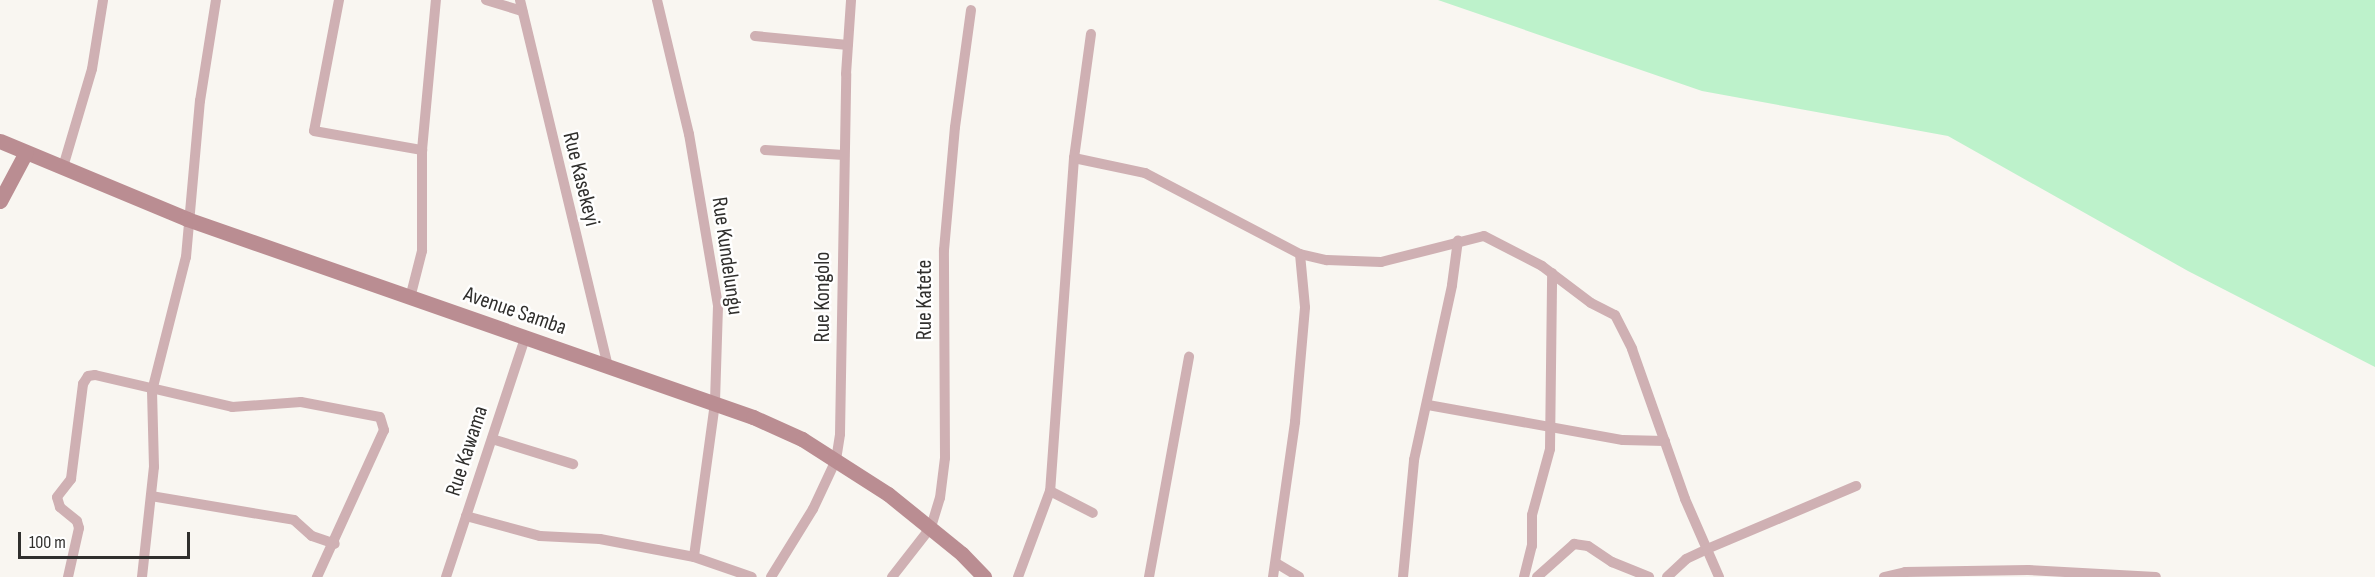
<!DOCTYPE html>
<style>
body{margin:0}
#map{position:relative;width:2375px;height:577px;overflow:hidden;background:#f9f6f1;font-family:"Sofia Sans Condensed",sans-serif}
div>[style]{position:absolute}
.green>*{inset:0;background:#bdf2cb}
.street>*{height:10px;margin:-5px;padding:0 5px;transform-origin:5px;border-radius:5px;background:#cfb0b3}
.secondary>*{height:15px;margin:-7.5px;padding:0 7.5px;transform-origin:7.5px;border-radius:7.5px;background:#ba8d92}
span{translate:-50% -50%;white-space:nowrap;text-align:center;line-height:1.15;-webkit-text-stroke:5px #fff;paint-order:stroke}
.street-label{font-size:22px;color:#302f2d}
.scale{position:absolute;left:18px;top:532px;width:172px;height:27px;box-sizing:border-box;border:3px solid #302f2d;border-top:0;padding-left:8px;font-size:18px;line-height:21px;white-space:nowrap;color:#302f2d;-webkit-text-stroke:4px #fff;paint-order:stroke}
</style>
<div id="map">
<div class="green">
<div style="clip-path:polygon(1438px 0,2375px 0,2375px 367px,2188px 271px,1948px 136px,1702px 91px)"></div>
</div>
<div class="street">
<div style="left:339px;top:0;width:133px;rotate:100.8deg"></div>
<div style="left:314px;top:131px;width:110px;rotate:10deg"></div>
<div style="left:486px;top:0;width:38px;rotate:17deg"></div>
<div style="left:520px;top:0;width:377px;rotate:76.5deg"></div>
<div style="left:657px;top:0;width:138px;rotate:76.6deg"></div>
<div style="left:689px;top:134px;width:174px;rotate:80.4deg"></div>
<div style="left:718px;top:306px;width:97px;rotate:91.8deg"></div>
<div style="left:715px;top:403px;width:155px;rotate:97.8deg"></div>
<div style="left:1091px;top:34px;width:125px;rotate:97.8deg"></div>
<div style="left:1074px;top:158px;width:73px;rotate:11.9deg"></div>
<div style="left:1145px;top:173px;width:175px;rotate:27.6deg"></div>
<div style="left:1300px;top:254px;width:28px;rotate:13deg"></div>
<div style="left:1327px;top:260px;width:54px;rotate:2.1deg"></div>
<div style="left:1381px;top:262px;width:106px;rotate:-14.2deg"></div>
<div style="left:1484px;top:236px;width:65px;rotate:27.3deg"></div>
<div style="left:1542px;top:266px;width:61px;rotate:37.1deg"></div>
<div style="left:1591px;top:303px;width:27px;rotate:27deg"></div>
<div style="left:1615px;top:315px;width:38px;rotate:63deg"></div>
<div style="left:1632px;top:349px;width:159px;rotate:70.5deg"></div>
<div style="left:1685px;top:499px;width:85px;rotate:66.4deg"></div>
<div style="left:755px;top:36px;width:93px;rotate:5.5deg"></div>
<div style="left:765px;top:150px;width:79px;rotate:3.6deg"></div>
<div style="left:1074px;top:158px;width:334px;rotate:94.1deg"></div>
<div style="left:1050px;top:491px;width:48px;rotate:27.1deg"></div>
<div style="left:63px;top:167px;width:102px;rotate:-73.5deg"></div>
<div style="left:92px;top:69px;width:70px;rotate:-80.9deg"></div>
<div style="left:410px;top:298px;width:49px;rotate:-75.7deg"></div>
<div style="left:422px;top:251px;width:101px;rotate:-90deg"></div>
<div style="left:422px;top:150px;width:151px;rotate:-84.7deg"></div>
<div style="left:1428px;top:405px;width:198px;rotate:10.2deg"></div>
<div style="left:1623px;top:440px;width:42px;rotate:1.4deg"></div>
<div style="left:492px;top:439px;width:85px;rotate:17.2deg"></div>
<div style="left:151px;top:496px;width:145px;rotate:9.5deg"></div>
<div style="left:294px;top:520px;width:24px;rotate:42deg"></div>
<div style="left:312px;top:536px;width:24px;rotate:19deg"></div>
<div style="left:466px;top:516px;width:77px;rotate:15.1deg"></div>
<div style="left:540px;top:536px;width:60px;rotate:2.9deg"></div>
<div style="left:600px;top:539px;width:96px;rotate:10.8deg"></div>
<div style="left:694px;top:557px;width:61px;rotate:19deg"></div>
<div style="left:1276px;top:563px;width:27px;rotate:31deg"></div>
<div style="left:68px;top:577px;width:50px;rotate:-77.3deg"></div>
<div style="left:79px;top:528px;width:7px;rotate:-106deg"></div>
<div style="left:77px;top:521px;width:22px;rotate:-141deg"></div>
<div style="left:60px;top:507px;width:10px;rotate:-107deg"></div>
<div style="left:57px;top:497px;width:23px;rotate:-52deg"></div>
<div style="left:71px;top:479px;width:96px;rotate:-82.8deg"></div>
<div style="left:83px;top:384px;width:9px;rotate:-58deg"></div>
<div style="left:88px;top:376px;width:7px;rotate:-8deg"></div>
<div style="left:95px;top:375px;width:141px;rotate:13.1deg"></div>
<div style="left:232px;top:407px;width:69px;rotate:-4.1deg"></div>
<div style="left:301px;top:402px;width:80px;rotate:10.8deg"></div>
<div style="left:380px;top:417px;width:14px;rotate:73deg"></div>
<div style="left:384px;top:430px;width:162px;rotate:114.5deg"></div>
<div style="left:142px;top:577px;width:111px;rotate:-83.8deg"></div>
<div style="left:154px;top:467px;width:76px;rotate:-91.5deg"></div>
<div style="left:152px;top:391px;width:138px;rotate:-75.8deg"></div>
<div style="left:186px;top:257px;width:157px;rotate:-84.9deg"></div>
<div style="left:200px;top:101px;width:102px;rotate:-81deg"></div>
<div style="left:446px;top:577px;width:252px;rotate:-71.7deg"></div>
<div style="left:771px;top:577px;width:80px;rotate:-58.3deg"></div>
<div style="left:813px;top:509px;width:54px;rotate:-64.9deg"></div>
<div style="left:836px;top:460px;width:26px;rotate:-81deg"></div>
<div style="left:840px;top:434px;width:360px;rotate:-89deg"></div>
<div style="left:846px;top:74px;width:74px;rotate:-86.1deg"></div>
<div style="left:892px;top:577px;width:63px;rotate:-52deg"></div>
<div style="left:931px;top:527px;width:30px;rotate:-73deg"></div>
<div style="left:940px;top:498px;width:40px;rotate:-82.9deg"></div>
<div style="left:945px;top:458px;width:208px;rotate:-90.3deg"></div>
<div style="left:944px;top:250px;width:123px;rotate:-84.9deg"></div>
<div style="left:955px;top:127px;width:118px;rotate:-82.2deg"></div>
<div style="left:1018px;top:577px;width:92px;rotate:-69.6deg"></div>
<div style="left:1149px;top:577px;width:224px;rotate:-79.7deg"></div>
<div style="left:1273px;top:577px;width:157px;rotate:-81.9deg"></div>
<div style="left:1295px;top:422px;width:115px;rotate:-85deg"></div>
<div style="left:1305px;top:307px;width:53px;rotate:-95.4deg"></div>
<div style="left:1403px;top:577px;width:118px;rotate:-84.6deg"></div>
<div style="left:1414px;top:460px;width:179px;rotate:-77.7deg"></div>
<div style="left:1452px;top:285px;width:45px;rotate:-82.4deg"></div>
<div style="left:1524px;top:577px;width:32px;rotate:-76deg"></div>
<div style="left:1532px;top:546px;width:31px;rotate:-90deg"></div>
<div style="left:1532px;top:515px;width:68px;rotate:-74.7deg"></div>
<div style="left:1550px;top:449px;width:176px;rotate:-89.3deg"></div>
<div style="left:1537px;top:577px;width:50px;rotate:-41.7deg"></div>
<div style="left:1574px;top:544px;width:14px;rotate:8deg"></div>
<div style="left:1588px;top:546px;width:29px;rotate:34deg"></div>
<div style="left:1612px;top:562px;width:40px;rotate:22deg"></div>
<div style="left:1667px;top:577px;width:26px;rotate:-43deg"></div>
<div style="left:1686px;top:559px;width:23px;rotate:-25deg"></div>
<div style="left:1707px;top:549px;width:162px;rotate:-22.9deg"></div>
<div style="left:1884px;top:577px;width:22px;rotate:-13deg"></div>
<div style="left:1905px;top:572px;width:123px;rotate:-0.9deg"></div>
<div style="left:2028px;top:570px;width:128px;rotate:3.1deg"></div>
</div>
<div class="secondary">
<div style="left:0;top:141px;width:203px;rotate:22.6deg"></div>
<div style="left:187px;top:219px;width:600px;rotate:19.28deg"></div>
<div style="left:753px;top:417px;width:54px;rotate:24.2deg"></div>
<div style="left:802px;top:439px;width:102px;rotate:32.6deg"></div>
<div style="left:888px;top:494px;width:95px;rotate:39deg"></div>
<div style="left:962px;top:554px;width:32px;rotate:46deg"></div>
<div style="left:0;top:201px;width:55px;rotate:-62deg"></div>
</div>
<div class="street-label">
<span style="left:581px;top:179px;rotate:76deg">Rue Kasekeyi</span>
<span style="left:727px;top:256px;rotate:82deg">Rue Kundelungu</span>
<span style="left:823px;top:297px;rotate:-90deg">Rue Kongolo</span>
<span style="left:925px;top:300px;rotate:-90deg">Rue Katete</span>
<span style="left:515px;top:311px;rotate:19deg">Avenue Samba</span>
<span style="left:467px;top:451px;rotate:-72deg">Rue Kawama</span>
</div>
<div class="scale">100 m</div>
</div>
